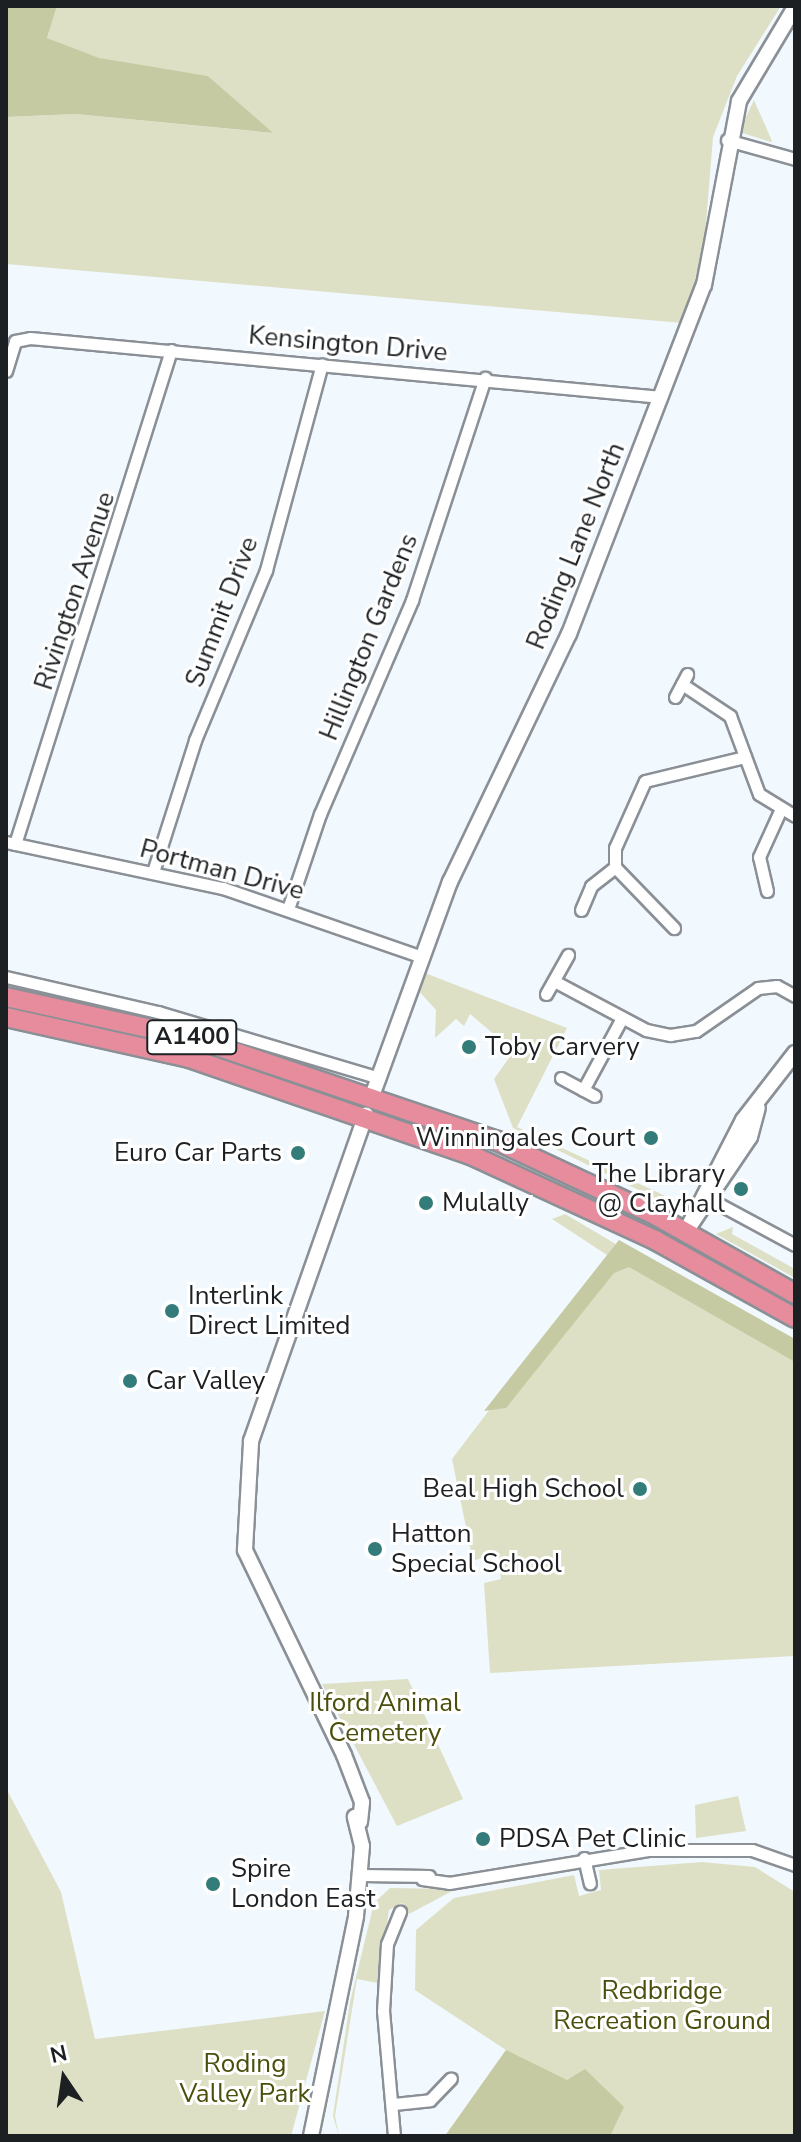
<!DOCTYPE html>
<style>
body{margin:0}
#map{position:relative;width:801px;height:2142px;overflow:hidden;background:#f1f8fe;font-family:"Nunito Sans",sans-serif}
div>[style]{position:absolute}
.green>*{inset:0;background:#dde0c5}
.forest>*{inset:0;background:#c6caa2}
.roads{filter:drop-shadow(2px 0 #8a9096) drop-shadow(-2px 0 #8a9096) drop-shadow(0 2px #8a9096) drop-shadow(0 -2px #8a9096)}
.minor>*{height:11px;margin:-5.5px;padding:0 5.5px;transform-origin:5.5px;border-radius:5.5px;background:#fff}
.tertiary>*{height:14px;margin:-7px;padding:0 7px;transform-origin:7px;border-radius:7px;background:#fff}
.trunk>*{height:18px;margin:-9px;padding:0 9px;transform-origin:9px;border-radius:9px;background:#e68c9c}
.dots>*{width:22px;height:22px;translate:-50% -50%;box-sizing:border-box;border:4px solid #fff;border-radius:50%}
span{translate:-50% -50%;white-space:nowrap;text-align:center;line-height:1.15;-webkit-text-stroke:6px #fff;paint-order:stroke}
.shield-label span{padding:2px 6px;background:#fff;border:2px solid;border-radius:6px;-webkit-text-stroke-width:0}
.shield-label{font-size:24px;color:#1d2022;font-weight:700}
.street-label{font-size:26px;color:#1d2022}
.poi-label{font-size:26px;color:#1d2022}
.left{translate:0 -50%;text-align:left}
.right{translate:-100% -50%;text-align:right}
.park-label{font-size:26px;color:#4c4f0c}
.frame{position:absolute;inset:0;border:8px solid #1d2022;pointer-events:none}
.north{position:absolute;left:24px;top:2038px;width:80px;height:80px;-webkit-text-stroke:6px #fff;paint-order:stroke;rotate:347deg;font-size:22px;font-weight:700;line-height:32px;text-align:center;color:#1d2022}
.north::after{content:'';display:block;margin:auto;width:28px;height:36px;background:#1d2022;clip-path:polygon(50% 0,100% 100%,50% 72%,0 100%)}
</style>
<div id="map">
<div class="green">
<div style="clip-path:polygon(57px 6px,781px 6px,737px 76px,713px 137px,704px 248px,683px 323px,6px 264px,6px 117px,75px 114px,272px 133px,208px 76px,99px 59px,47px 38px)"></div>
<div style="clip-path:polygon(754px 100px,772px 141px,771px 142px,739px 132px)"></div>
<div style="clip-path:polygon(425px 973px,567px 1028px,517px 1127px,674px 1200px,685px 1198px,673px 1207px,513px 1128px,494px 1079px,514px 1051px,470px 1014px,464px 1026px,456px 1019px,435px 1038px,436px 1010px,418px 990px)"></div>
<div style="clip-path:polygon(565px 1214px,795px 1350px,795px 1656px,490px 1673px,484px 1583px,501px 1579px,496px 1553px,473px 1561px,452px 1459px,607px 1255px,552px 1219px)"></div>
<div style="clip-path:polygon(733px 1227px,732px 1234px,795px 1269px,795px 1278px,716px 1234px)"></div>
<div style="clip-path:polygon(408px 1679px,463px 1799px,397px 1826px,322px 1684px)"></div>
<div style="clip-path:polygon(6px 1788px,61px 1892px,95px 2039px,325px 2011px,291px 2136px,6px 2136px)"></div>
<div style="clip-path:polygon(738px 1796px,746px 1831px,696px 1838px,695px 1805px)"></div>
<div style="clip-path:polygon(702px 1862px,755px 1867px,795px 1892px,795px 2136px,445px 2136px,506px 2050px,415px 1990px,416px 1930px,454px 1898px,574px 1875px,579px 1896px,601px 1890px,599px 1870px)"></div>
<div style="clip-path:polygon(390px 1888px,456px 1889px,409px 1914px,402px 1903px,389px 1910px,378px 1983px,357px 1979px,335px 2116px,339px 2136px,333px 2116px,350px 2002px,374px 1903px)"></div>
</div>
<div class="forest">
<div style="clip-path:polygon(6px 6px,57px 6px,47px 38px,99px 58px,208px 76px,273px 133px,75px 114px,6px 117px)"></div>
<div style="clip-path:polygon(619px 1240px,795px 1339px,795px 1362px,629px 1267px,614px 1273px,506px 1408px,484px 1411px)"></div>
<div style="clip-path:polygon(506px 2050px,567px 2080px,585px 2069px,624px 2107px,610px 2136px,445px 2136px)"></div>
</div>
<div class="roads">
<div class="minor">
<div style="left:727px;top:140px;width:71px;rotate:15.6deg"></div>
<div style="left:6px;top:371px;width:31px;rotate:-73deg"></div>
<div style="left:15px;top:341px;width:15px;rotate:-11deg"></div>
<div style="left:30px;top:338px;width:634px;rotate:5.34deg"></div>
<div style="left:682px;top:684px;width:58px;rotate:33.7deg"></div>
<div style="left:730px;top:716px;width:83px;rotate:69.6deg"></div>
<div style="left:759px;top:794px;width:42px;rotate:31.4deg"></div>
<div style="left:675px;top:697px;width:26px;rotate:-62deg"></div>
<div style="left:6px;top:842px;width:222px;rotate:12deg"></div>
<div style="left:223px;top:888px;width:211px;rotate:19.1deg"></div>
<div style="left:15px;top:844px;width:518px;rotate:-72.47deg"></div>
<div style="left:615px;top:867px;width:85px;rotate:46deg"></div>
<div style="left:153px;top:872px;width:139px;rotate:-72.3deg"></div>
<div style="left:195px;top:740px;width:184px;rotate:-67.3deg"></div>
<div style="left:266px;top:570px;width:213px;rotate:-74.8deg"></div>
<div style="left:767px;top:891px;width:35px;rotate:-103deg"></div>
<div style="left:759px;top:857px;width:51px;rotate:-65.5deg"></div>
<div style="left:288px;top:909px;width:100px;rotate:-71.4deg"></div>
<div style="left:320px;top:814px;width:233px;rotate:-66.7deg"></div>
<div style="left:412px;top:600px;width:234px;rotate:-71.8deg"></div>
<div style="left:581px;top:910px;width:26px;rotate:-67deg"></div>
<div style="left:591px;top:886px;width:31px;rotate:-38deg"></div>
<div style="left:615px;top:867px;width:19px;rotate:-90deg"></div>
<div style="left:615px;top:848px;width:73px;rotate:-65.9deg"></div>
<div style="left:645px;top:781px;width:103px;rotate:-13.5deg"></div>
<div style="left:6px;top:977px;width:156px;rotate:13deg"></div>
<div style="left:158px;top:1012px;width:231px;rotate:16.6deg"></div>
<div style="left:554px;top:981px;width:104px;rotate:28deg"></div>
<div style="left:646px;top:1030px;width:25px;rotate:12deg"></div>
<div style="left:670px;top:1035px;width:26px;rotate:-9deg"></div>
<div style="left:696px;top:1031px;width:75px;rotate:-34.7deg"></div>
<div style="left:758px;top:988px;width:19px;rotate:-6deg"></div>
<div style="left:777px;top:986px;width:21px;rotate:29deg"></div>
<div style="left:546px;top:994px;width:45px;rotate:-60.6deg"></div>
<div style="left:561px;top:1078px;width:38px;rotate:28deg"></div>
<div style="left:583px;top:1090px;width:82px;rotate:-61.6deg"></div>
<div style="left:704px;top:1196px;width:103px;rotate:28.3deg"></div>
<div style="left:584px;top:1858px;width:26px;rotate:77deg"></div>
<div style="left:362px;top:1875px;width:67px;rotate:0.9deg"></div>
<div style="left:422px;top:1879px;width:27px;rotate:8deg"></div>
<div style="left:449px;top:1883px;width:203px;rotate:-9.4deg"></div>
<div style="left:649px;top:1850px;width:103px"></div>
<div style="left:752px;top:1850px;width:46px;rotate:19.2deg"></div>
<div style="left:394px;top:2104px;width:36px;rotate:-6deg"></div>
<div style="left:430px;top:2100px;width:30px;rotate:-46deg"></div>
<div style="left:394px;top:2136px;width:125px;rotate:-95deg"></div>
<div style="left:383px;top:2011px;width:67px;rotate:-86.6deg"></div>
<div style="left:387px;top:1944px;width:35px;rotate:-68deg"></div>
</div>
<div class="tertiary">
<div style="left:372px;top:1096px;width:228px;rotate:-70deg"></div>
<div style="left:450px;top:882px;width:275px;rotate:-64.4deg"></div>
<div style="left:569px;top:634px;width:374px;rotate:-68.9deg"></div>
<div style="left:704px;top:285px;width:187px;rotate:-79.2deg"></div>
<div style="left:739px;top:101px;width:109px;rotate:-59.2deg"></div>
<div style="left:685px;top:1233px;width:127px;rotate:-62.8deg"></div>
<div style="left:743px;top:1120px;width:85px;rotate:-52.2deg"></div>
<div style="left:685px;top:1233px;width:116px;rotate:-55.9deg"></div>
<div style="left:750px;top:1137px;width:30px;rotate:-75deg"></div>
<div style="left:360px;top:1822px;width:20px;rotate:-84deg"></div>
<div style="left:362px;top:1802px;width:50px;rotate:-111deg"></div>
<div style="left:344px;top:1755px;width:228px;rotate:-115.8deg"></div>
<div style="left:245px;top:1550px;width:109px;rotate:-86.8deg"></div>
<div style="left:251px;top:1441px;width:346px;rotate:-70.6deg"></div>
<div style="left:311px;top:2136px;width:225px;rotate:-78.4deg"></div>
<div style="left:356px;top:1916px;width:70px;rotate:-85.1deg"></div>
<div style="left:362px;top:1846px;width:30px;rotate:-104deg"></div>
</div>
<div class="trunk">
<div style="left:6px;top:997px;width:191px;rotate:12.4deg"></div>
<div style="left:193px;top:1038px;width:321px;rotate:18.7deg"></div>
<div style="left:497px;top:1141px;width:174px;rotate:25.1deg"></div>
<div style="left:655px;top:1215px;width:161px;rotate:29.4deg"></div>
<div style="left:6px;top:1017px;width:188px;rotate:12.6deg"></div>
<div style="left:189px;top:1058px;width:298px;rotate:19deg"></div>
<div style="left:471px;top:1155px;width:203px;rotate:24.8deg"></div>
<div style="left:655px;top:1240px;width:160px;rotate:29.1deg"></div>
</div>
</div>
<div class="dots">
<div style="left:469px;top:1047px;background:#337c7a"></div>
<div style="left:651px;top:1138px;background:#337c7a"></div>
<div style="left:298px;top:1153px;background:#337c7a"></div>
<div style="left:741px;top:1189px;background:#337c7a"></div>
<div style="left:426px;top:1203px;background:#337c7a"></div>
<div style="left:172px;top:1311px;background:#337c7a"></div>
<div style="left:130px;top:1381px;background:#337c7a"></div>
<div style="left:640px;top:1489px;background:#337c7a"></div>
<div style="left:375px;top:1549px;background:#337c7a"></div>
<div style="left:483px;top:1839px;background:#337c7a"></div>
<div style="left:213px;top:1884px;background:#337c7a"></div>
</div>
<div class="shield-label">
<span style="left:192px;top:1037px">A1400</span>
</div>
<div class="street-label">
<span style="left:348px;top:344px;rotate:5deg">Kensington Drive</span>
<span style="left:576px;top:546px;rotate:-68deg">Roding Lane North</span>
<span style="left:75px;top:591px;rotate:-72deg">Rivington Avenue</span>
<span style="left:222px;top:612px;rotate:-69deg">Summit Drive</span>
<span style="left:369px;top:637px;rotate:-68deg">Hillington Gardens</span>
<span style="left:222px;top:870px;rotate:15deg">Portman Drive</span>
</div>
<div class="poi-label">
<span class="left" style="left:485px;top:1047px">Toby Carvery</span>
<span class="right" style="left:635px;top:1138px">Winningales Court</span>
<span class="right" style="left:282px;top:1153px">Euro Car Parts</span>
<span class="right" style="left:725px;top:1189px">The Library<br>@ Clayhall</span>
<span class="left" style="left:442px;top:1203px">Mulally</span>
<span class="left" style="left:188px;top:1311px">Interlink<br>Direct Limited</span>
<span class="left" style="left:146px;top:1381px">Car Valley</span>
<span class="right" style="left:624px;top:1489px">Beal High School</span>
<span class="left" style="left:391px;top:1549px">Hatton<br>Special School</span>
<span class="left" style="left:499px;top:1839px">PDSA Pet Clinic</span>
<span class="left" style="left:231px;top:1884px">Spire<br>London East</span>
</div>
<div class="park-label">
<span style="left:385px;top:1718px">Ilford Animal<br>Cemetery</span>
<span style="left:662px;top:2006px">Redbridge<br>Recreation Ground</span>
<span style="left:245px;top:2079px">Roding<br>Valley Park</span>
</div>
<div class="frame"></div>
<div class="north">N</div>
</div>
